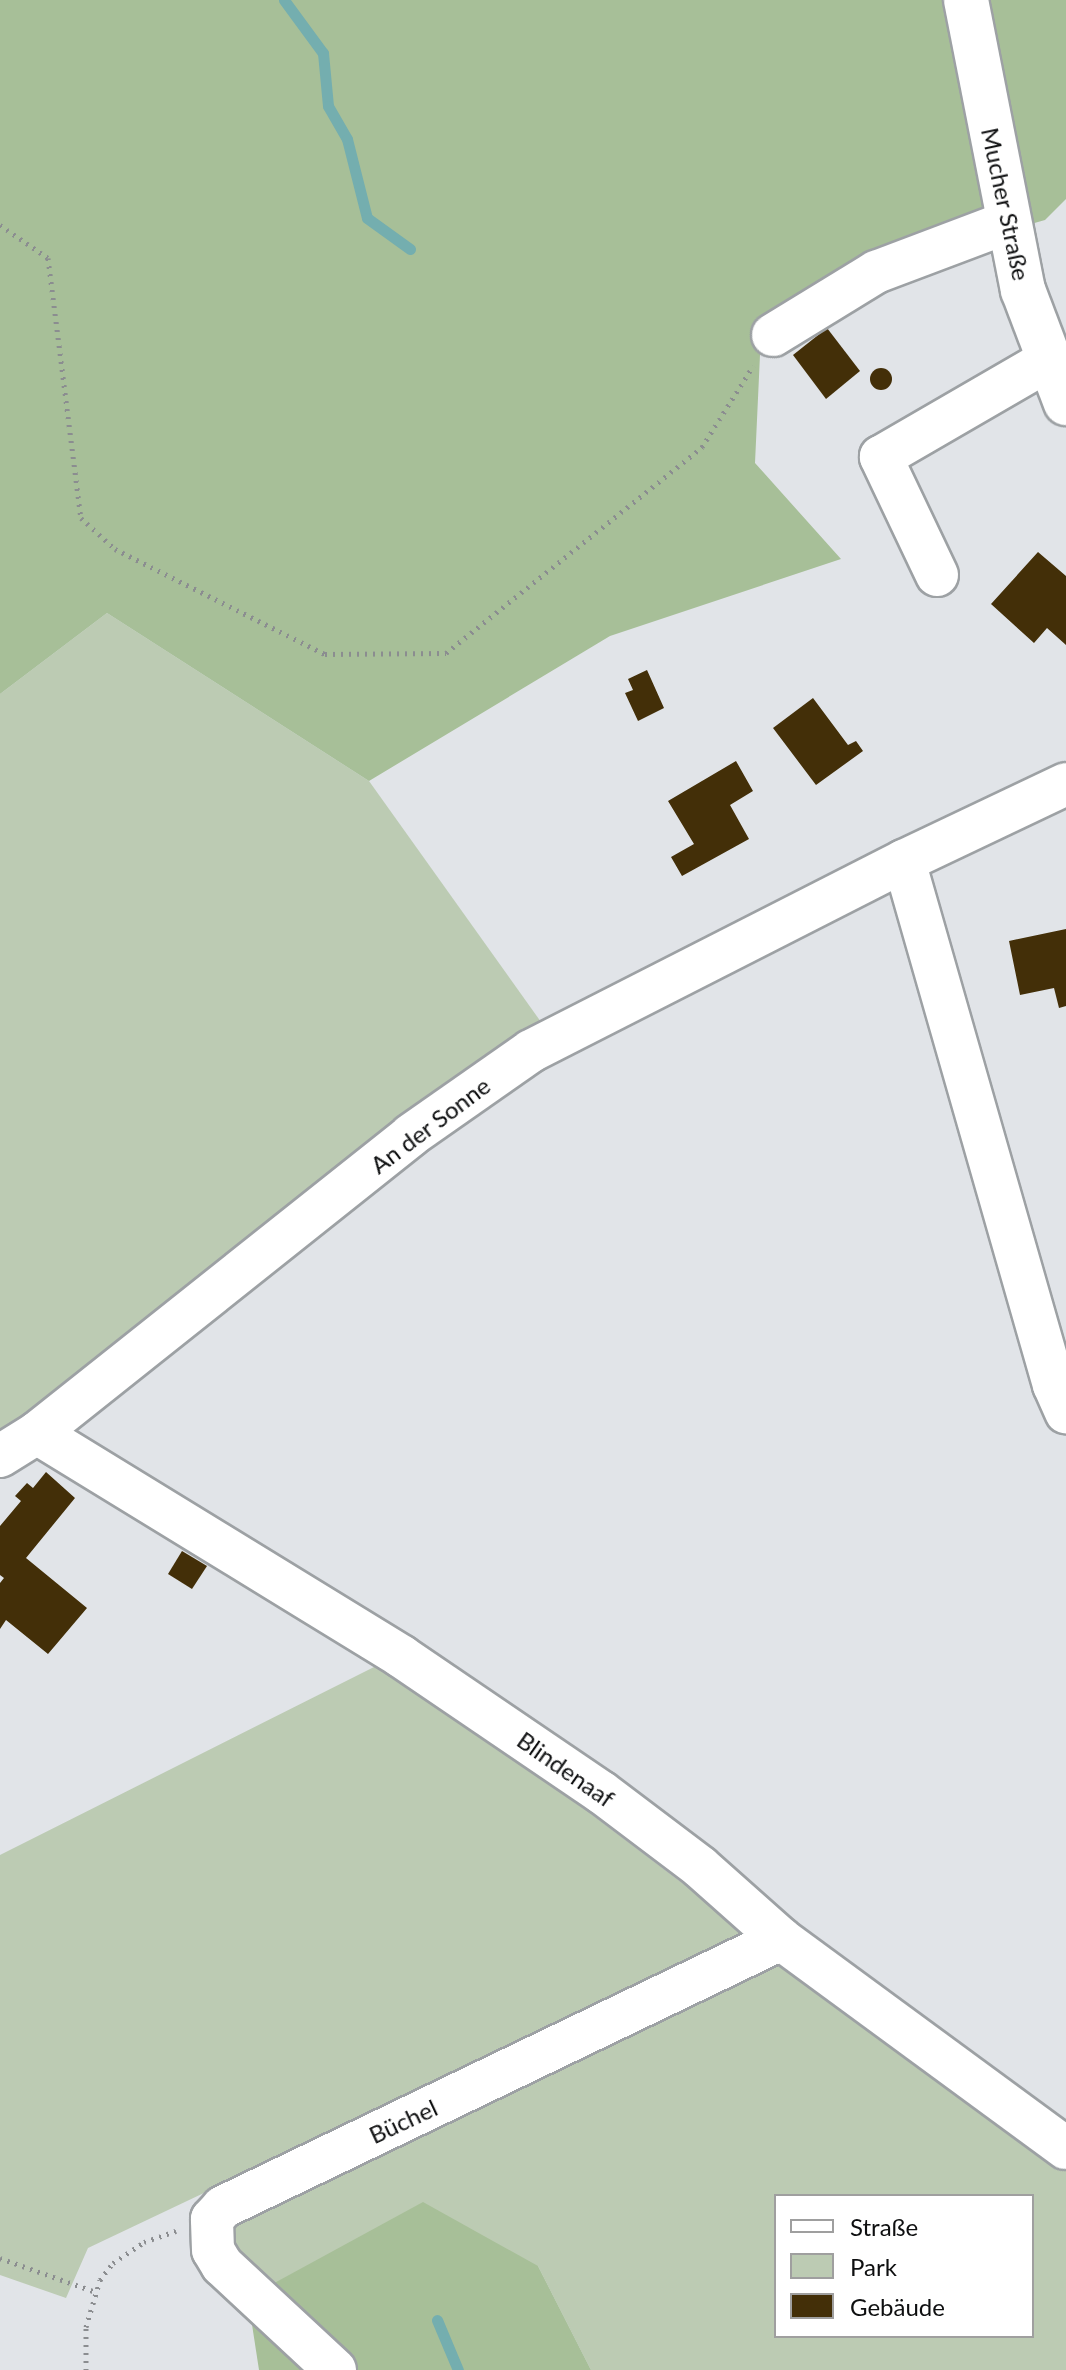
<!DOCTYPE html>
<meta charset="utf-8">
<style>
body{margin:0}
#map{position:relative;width:1066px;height:2370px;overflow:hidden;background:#e1e4e8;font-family:Lato,sans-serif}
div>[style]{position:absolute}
.green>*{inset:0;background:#bccbb3}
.forest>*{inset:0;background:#a7bf98}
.stream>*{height:11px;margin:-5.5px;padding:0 5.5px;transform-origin:5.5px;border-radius:5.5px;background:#74aeaf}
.building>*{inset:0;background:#432f08}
.round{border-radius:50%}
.path>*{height:5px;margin-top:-2.5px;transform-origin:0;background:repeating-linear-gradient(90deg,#8b8d90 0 2px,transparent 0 8px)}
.roads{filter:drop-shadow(2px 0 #9da1a4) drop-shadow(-2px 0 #9da1a4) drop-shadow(0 2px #9da1a4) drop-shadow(0 -2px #9da1a4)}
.minor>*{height:42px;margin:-21px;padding:0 21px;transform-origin:21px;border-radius:21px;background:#fff}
.major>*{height:44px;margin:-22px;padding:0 22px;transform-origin:22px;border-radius:22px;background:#fff}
span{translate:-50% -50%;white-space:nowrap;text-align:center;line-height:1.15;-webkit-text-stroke:8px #fff;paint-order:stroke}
.street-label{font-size:24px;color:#0e0f10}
.legend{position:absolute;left:774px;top:2194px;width:260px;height:144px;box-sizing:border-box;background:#fff;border:2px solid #9f9f9f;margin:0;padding:10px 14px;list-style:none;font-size:24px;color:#0e0f10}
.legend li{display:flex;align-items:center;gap:16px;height:40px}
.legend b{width:40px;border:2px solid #9f9f9f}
</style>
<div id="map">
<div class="green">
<div style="clip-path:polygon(107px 613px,369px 781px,551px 1036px,0 1457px,0 694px)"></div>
<div style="clip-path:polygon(388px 1660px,764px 1945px,402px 2099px,88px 2248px,66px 2298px,0 2275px,0 1855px)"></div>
<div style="clip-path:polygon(evenodd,777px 1958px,1066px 2152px,1066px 2370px,591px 2370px,538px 2266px,267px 2287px,226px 2246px,232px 2217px,777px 1958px,776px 2196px,1032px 2196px,1032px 2336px,776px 2336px,776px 2196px)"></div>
</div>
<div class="forest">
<div style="clip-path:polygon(0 0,1066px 0,1066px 199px,1045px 220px,988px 236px,760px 355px,755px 463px,841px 559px,610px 636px,369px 781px,107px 613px,0 694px)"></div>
<div style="clip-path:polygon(423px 2202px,538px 2266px,591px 2370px,259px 2370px,251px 2318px,267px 2287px)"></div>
</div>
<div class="stream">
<div style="left:284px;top:0;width:66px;rotate:53.7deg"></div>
<div style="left:323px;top:53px;width:53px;rotate:84.6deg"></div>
<div style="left:328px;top:106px;width:38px;rotate:60deg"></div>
<div style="left:347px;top:139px;width:81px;rotate:75.8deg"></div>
<div style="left:367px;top:218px;width:53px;rotate:35.8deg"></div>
<div style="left:437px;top:2320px;width:54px;rotate:67.2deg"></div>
</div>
<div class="building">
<div style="clip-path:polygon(827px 328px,860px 371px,826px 399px,793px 355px)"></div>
<div class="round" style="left:870px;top:368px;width:22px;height:22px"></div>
<div style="clip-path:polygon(1038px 552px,1066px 576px,1066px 645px,1047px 628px,1034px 643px,991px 604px)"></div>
<div style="clip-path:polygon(647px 670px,664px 708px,638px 721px,625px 693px,633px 690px,628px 679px)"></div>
<div style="clip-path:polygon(813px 698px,848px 745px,856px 741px,863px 751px,816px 785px,773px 728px)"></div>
<div style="clip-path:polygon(736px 761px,753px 791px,730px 805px,749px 839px,682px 876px,671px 857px,694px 844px,668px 801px)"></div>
<div style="clip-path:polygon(1066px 929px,1066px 1006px,1059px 1008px,1054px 988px,1020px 995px,1009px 941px)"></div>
<div style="clip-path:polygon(46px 1472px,75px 1498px,26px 1558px,87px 1608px,48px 1654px,6px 1620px,0 1629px,0 1583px,4px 1578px,0 1575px,0 1526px,21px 1501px,15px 1496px,27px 1483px,33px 1488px)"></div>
<div style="clip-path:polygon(182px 1551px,207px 1566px,192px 1589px,168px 1574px)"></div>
</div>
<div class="path">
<div style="left:0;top:225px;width:58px;rotate:34.5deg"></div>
<div style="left:48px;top:258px;width:262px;rotate:82.8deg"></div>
<div style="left:81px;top:518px;width:46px;rotate:42.4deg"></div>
<div style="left:115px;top:549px;width:235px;rotate:26.6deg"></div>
<div style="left:325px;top:654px;width:121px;rotate:-0.5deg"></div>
<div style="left:446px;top:653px;width:329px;rotate:-38.8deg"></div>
<div style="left:702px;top:447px;width:96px;rotate:-57.8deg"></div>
<div style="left:0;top:2258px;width:102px;rotate:19.5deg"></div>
<div style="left:86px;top:2370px;width:43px;rotate:-90deg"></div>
<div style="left:86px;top:2327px;width:49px;rotate:-73.4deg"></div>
<div style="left:100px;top:2280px;width:21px;rotate:-53deg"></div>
<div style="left:113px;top:2263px;width:37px;rotate:-34deg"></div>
<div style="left:144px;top:2242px;width:34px;rotate:-19deg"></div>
</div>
<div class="roads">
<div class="minor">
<div style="left:773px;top:335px;width:121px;rotate:-31.5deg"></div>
<div style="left:876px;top:272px;width:141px;rotate:-20.7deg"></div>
<div style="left:937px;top:575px;width:131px;rotate:-115.4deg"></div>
<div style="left:881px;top:457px;width:193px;rotate:-30.1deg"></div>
<div style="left:904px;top:861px;width:545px;rotate:74.03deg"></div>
<div style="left:1054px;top:1385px;width:30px;rotate:66deg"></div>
<div style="left:37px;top:1433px;width:428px;rotate:31.5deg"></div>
<div style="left:402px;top:1657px;width:240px;rotate:34.2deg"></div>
<div style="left:601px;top:1792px;width:124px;rotate:37.1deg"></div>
<div style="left:700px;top:1867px;width:108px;rotate:41.6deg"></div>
<div style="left:781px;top:1939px;width:353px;rotate:36.3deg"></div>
<div style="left:0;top:1456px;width:44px;rotate:-31.9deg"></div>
<div style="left:37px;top:1433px;width:478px;rotate:-38.5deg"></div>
<div style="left:411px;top:1135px;width:146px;rotate:-35deg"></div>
<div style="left:531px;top:1051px;width:419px;rotate:-27deg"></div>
<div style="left:904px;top:861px;width:179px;rotate:-25.4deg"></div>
<div style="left:335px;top:2370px;width:154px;rotate:-137.1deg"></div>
<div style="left:222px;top:2265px;width:17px;rotate:-121deg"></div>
<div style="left:213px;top:2250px;width:31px;rotate:-92deg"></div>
<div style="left:212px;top:2219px;width:16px;rotate:-47deg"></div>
<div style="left:223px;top:2207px;width:619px;rotate:-25.65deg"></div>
</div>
<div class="major">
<div style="left:966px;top:0;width:296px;rotate:78.9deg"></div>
<div style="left:1023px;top:290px;width:121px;rotate:69.2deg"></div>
</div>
</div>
<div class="street-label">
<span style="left:1006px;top:204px;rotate:78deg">Mucher Straße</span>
<span style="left:430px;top:1125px;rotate:-37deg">An der Sonne</span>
<span style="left:566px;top:1769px;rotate:35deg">Blindenaaf</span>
<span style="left:403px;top:2121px;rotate:-25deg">Büchel</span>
</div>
<ul class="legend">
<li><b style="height:10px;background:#fff"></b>Straße</li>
<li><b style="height:22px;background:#bccbb3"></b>Park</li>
<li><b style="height:22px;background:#432f08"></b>Gebäude</li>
</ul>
</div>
